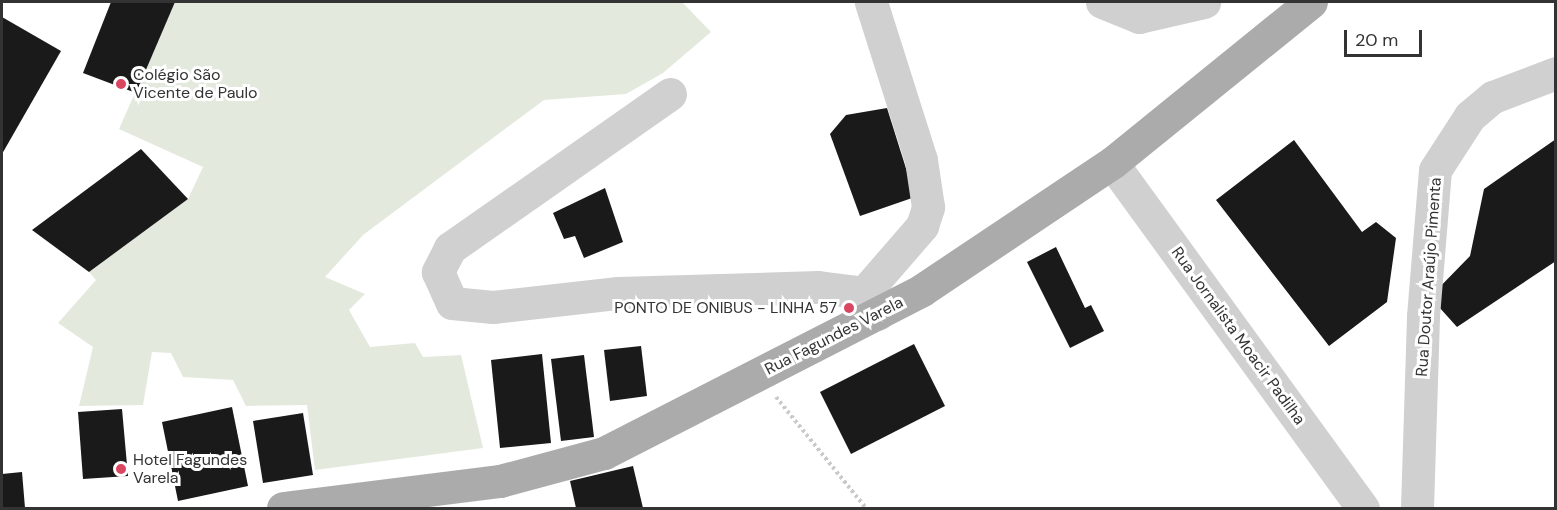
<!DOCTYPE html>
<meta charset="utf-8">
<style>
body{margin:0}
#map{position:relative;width:1557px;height:510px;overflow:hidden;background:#fff;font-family:"DM Sans",sans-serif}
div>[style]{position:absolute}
.green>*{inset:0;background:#e4e9dd}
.building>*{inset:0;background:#1a1a1a}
.path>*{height:4px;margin-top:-2px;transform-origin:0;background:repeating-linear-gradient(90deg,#cacaca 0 3px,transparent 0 6px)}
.minor>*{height:33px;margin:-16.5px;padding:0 16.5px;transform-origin:16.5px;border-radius:16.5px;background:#d0d0d0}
.major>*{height:33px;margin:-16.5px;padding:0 16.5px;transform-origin:16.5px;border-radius:16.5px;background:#ababab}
.dots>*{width:16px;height:16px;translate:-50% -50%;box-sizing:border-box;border:3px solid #fff;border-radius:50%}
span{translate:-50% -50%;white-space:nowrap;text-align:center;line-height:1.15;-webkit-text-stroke:6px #fff;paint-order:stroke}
.poi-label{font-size:16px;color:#333}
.left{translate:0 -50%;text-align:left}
.right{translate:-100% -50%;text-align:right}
.street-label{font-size:16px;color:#333}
.frame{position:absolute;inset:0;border:3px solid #333;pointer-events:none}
.scale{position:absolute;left:1344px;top:30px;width:78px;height:27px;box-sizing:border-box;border:3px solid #333;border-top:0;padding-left:8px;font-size:18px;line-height:21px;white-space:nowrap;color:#333;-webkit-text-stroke:4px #fff;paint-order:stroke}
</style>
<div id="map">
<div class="green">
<div style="clip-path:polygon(175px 2px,682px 2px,711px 32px,663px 73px,626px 94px,544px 100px,363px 235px,325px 277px,365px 294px,349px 310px,370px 347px,415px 343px,423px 357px,461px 355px,483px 448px,315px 470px,307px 405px,246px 406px,233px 380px,183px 377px,171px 353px,152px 352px,143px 405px,79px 406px,93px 347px,58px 323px,96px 280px,89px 272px,188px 199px,203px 167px,119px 129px)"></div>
</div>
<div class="building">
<div style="clip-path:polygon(111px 2px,175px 2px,136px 93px,83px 73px)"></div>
<div style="clip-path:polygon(2px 17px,61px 51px,2px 154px)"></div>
<div style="clip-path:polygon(887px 108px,915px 197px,860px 216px,830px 134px,846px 115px)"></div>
<div style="clip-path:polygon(1556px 139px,1556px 261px,1457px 327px,1430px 297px,1470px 256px,1484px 189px)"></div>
<div style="clip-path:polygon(1294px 140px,1362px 232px,1376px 222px,1396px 238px,1387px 302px,1329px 346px,1216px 200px)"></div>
<div style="clip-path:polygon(141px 149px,188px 199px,89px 272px,32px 230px)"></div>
<div style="clip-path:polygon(605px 188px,623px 242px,584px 258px,575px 236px,564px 239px,553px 213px)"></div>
<div style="clip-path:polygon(1056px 247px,1085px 308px,1091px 305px,1104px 331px,1070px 348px,1027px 262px)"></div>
<div style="clip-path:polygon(914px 344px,945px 406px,851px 454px,820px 392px)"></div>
<div style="clip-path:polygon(641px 346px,647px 396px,610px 401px,604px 350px)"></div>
<div style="clip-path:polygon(542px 354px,551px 443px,500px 448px,491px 360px)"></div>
<div style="clip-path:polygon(584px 355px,594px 437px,561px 441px,551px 359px)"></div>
<div style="clip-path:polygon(232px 407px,248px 486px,178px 501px,162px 422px)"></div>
<div style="clip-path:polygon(122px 409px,128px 476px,83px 479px,78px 412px)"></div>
<div style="clip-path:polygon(303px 413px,313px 475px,263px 483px,253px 421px)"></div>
<div style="clip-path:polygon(633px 466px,643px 508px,576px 508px,570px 481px)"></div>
<div style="clip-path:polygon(22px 472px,25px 508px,2px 508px,2px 474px)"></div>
</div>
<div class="path">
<div style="left:776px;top:397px;width:143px;rotate:51deg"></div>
</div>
<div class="minor">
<div style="left:1102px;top:2px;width:40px;rotate:22deg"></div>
<div style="left:1139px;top:17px;width:67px;rotate:-13deg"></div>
<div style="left:670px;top:94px;width:269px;rotate:145deg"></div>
<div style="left:450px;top:248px;width:27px;rotate:117deg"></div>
<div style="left:438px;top:272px;width:34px;rotate:66deg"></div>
<div style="left:452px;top:303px;width:41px;rotate:5.6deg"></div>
<div style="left:493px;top:307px;width:126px;rotate:-6.4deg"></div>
<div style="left:618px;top:293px;width:200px;rotate:-1.7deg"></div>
<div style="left:818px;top:287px;width:46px;rotate:7.4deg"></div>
<div style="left:864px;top:293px;width:25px;rotate:56deg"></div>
<div style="left:1112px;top:163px;width:427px;rotate:54deg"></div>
<div style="left:864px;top:293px;width:89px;rotate:-49.1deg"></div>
<div style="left:922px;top:226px;width:20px;rotate:-72deg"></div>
<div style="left:928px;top:207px;width:48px;rotate:-98.5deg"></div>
<div style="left:921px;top:160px;width:166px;rotate:-107.6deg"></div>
<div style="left:1417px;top:508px;width:192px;rotate:-88.2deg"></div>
<div style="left:1423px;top:316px;width:146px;rotate:-85.3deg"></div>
<div style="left:1435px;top:170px;width:64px;rotate:-57.1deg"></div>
<div style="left:1470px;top:116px;width:30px;rotate:-40deg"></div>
<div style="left:1493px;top:97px;width:67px;rotate:-20.9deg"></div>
</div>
<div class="major">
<div style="left:283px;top:508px;width:219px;rotate:-7.1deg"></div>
<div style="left:500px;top:481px;width:108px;rotate:-15.1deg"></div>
<div style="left:604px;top:453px;width:357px;rotate:-27.1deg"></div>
<div style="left:922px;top:290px;width:229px;rotate:-33.8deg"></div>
<div style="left:1112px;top:163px;width:256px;rotate:-39deg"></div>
</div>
<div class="dots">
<div style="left:121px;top:84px;background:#da4561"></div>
<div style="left:849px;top:308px;background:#da4561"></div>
<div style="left:121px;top:469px;background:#da4561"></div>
</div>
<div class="poi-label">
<span class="left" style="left:133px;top:84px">Colégio São<br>Vicente de Paulo</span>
<span class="right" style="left:837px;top:308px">PONTO DE ONIBUS - LINHA 57</span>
<span class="left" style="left:133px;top:469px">Hotel Fagundes<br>Varela</span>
</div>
<div class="street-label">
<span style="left:1429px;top:277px;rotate:-86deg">Rua Doutor Araújo Pimenta</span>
<span style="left:834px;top:336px;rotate:-27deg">Rua Fagundes Varela</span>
<span style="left:1238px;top:336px;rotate:54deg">Rua Jornalista Moacir Padilha</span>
</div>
<div class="frame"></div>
<div class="scale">20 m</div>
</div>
